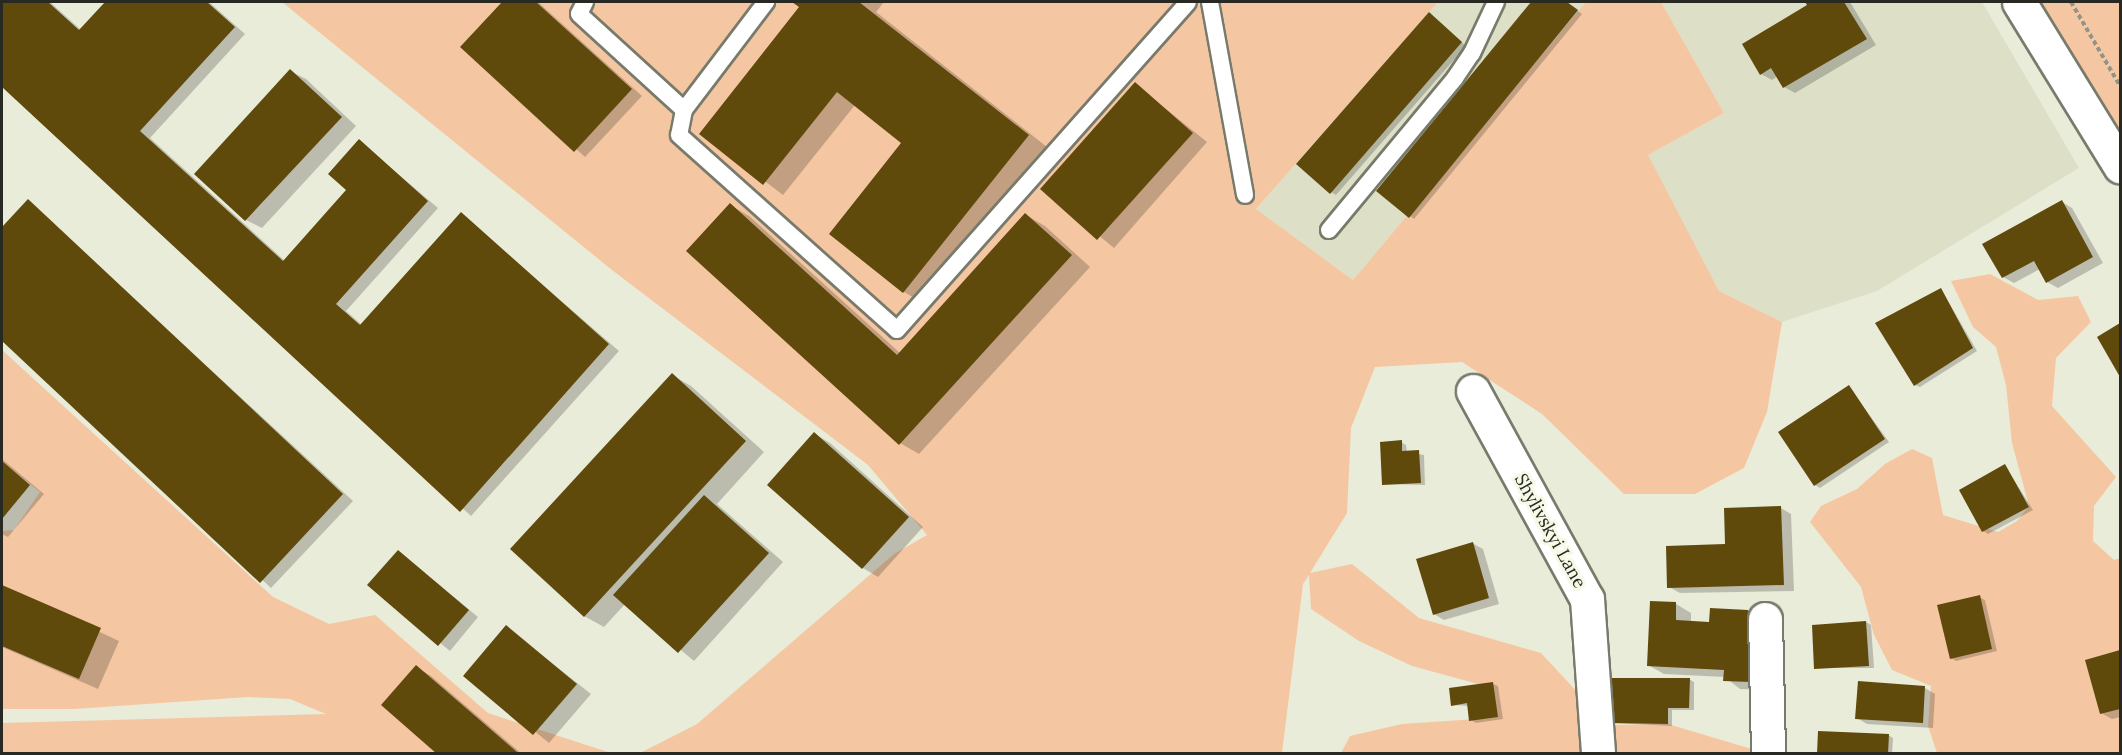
<!DOCTYPE html>
<style>
body{margin:0}
#map{position:relative;width:2122px;height:755px;overflow:hidden;background:#eaecda;font-family:Lora,serif}
div>[style]{position:absolute}
.built>*{inset:0;background:#dde0c7}
.green>*{inset:0;background:#f4c7a2}
.shadow>*{inset:0;background:#0003}
.building>*{inset:0;background:#5f490b}
.path>*{height:4px;margin-top:-2px;transform-origin:0;background:repeating-linear-gradient(90deg,#929487 0 4.5px,transparent 0 7.5px)}
.roads{filter:drop-shadow(2px 0 #787a6b) drop-shadow(-2px 0 #787a6b) drop-shadow(0 2px #787a6b) drop-shadow(0 -2px #787a6b)}
.service>*{height:16px;margin:-8px;padding:0 8px;transform-origin:8px;border-radius:8px;background:#fff}
.minor>*{height:33px;margin:-16.5px;padding:0 16.5px;transform-origin:16.5px;border-radius:16.5px;background:#fff}
span{translate:-50% -50%;white-space:nowrap;text-align:center;line-height:1.15;-webkit-text-stroke:6px #f7f9e7;paint-order:stroke}
.street-label{font-size:18px;color:#282922}
.frame{position:absolute;inset:0;border:3px solid #282922;pointer-events:none}
</style>
<div id="map">
<div class="built">
<div style="clip-path:polygon(1438px 2px,1586px 2px,1353px 280px,1256px 209px)"></div>
<div style="clip-path:polygon(1661px 2px,1982px 2px,2079px 168px,1877px 291px,1782px 322px,1719px 291px,1647px 155px,1724px 113px)"></div>
</div>
<div class="green">
<div style="clip-path:polygon(282px 2px,1438px 2px,1256px 209px,1353px 280px,1586px 2px,1661px 2px,1724px 113px,1648px 155px,1719px 291px,1782px 322px,1767px 412px,1744px 468px,1695px 494px,1624px 494px,1542px 414px,1462px 362px,1375px 367px,1351px 428px,1347px 513px,1310px 573px,1352px 564px,1419px 618px,1541px 653px,1608px 725px,1668px 724px,1765px 753px,1341px 753px,1350px 736px,1402px 724px,1491px 718px,1478px 684px,1412px 666px,1359px 641px,1311px 609px,1309px 575px,1303px 584px,1282px 753px,640px 753px,697px 724px,894px 554px,927px 535px,868px 465px,612px 270px)"></div>
<div style="clip-path:polygon(2032px 2px,2120px 2px,2120px 149px)"></div>
<div style="clip-path:polygon(1990px 274px,2038px 300px,2078px 296px,2091px 322px,2056px 358px,2052px 406px,2116px 477px,2094px 506px,2093px 541px,2114px 560px,2120px 558px,2120px 753px,1937px 753px,1928px 726px,1931px 686px,1892px 670px,1874px 635px,1861px 587px,1810px 522px,1821px 506px,1857px 489px,1885px 464px,1912px 449px,1932px 458px,1943px 515px,1998px 532px,2017px 521px,2029px 506px,2012px 443px,2006px 385px,1996px 347px,1973px 327px,1951px 281px)"></div>
<div style="clip-path:polygon(2px 350px,273px 597px,329px 624px,375px 615px,488px 713px,611px 753px,2px 753px,2px 723px,326px 714px,290px 699px,248px 697px,74px 709px,2px 709px,2px 531px,14px 530px,40px 492px,2px 462px)"></div>
</div>
<div class="shadow">
<div style="clip-path:polygon(2px 2px,50px 2px,81px 30px,106px 2px,209px 2px,245px 34px,150px 138px,285px 261px,348px 190px,359px 141px,438px 208px,346px 311px,362px 325px,461px 214px,619px 351px,471px 516px,2px 86px)"></div>
<div style="clip-path:polygon(504px 2px,538px 2px,642px 96px,585px 157px,463px 47px)"></div>
<div style="clip-path:polygon(794px 2px,884px 2px,876px 12px,1047px 147px,923px 303px,904px 292px,903px 143px,855px 105px,783px 195px,701px 133px,801px 7px)"></div>
<div style="clip-path:polygon(1533px 2px,1566px 2px,1582px 14px,1414px 219px,1378px 191px)"></div>
<div style="clip-path:polygon(1807px 2px,1850px 2px,1876px 45px,1795px 93px,1784px 87px,1778px 76px,1772px 80px,1761px 74px,1809px 6px)"></div>
<div style="clip-path:polygon(1434px 17px,1466px 46px,1336px 195px,1331px 192px)"></div>
<div style="clip-path:polygon(290px 71px,306px 79px,356px 126px,262px 228px,246px 220px)"></div>
<div style="clip-path:polygon(1135px 84px,1207px 142px,1114px 248px,1042px 189px)"></div>
<div style="clip-path:polygon(28px 201px,353px 501px,271px 588px,2px 339px,2px 229px)"></div>
<div style="clip-path:polygon(2062px 202px,2072px 208px,2103px 263px,2058px 288px,2047px 282px,2040px 269px,2014px 283px,2003px 277px)"></div>
<div style="clip-path:polygon(730px 205px,749px 216px,900px 353px,1026px 215px,1045px 226px,1090px 267px,919px 454px,900px 443px)"></div>
<div style="clip-path:polygon(1941px 289px,1977px 351px,1920px 387px,1915px 385px)"></div>
<div style="clip-path:polygon(2120px 325px,2120px 374px,2099px 337px)"></div>
<div style="clip-path:polygon(672px 375px,691px 386px,764px 452px,717px 504px,783px 562px,694px 661px,625px 604px,604px 627px,584px 616px)"></div>
<div style="clip-path:polygon(1849px 387px,1889px 442px,1820px 488px,1815px 485px)"></div>
<div style="clip-path:polygon(815px 434px,830px 443px,923px 527px,878px 577px,863px 568px,770px 484px)"></div>
<div style="clip-path:polygon(1401px 442px,1406px 445px,1407px 452px,1424px 455px,1425px 485px,1384px 484px)"></div>
<div style="clip-path:polygon(2px 459px,44px 494px,8px 537px,2px 534px)"></div>
<div style="clip-path:polygon(2005px 466px,2033px 510px,1988px 534px,1983px 531px)"></div>
<div style="clip-path:polygon(1781px 508px,1791px 514px,1794px 591px,1680px 593px,1669px 587px)"></div>
<div style="clip-path:polygon(1472px 543px,1483px 549px,1499px 604px,1444px 620px,1434px 614px)"></div>
<div style="clip-path:polygon(398px 551px,478px 617px,450px 651px,370px 585px)"></div>
<div style="clip-path:polygon(2px 586px,119px 641px,98px 689px,2px 647px)"></div>
<div style="clip-path:polygon(1979px 597px,1985px 600px,1997px 651px,1956px 661px,1951px 658px)"></div>
<div style="clip-path:polygon(1652px 603px,1676px 604px,1691px 613px,1691px 622px,1711px 623px,1748px 611px,1764px 620px,1766px 690px,1740px 689px,1725px 677px,1664px 674px,1648px 665px)"></div>
<div style="clip-path:polygon(1866px 622px,1871px 625px,1874px 668px,1816px 668px)"></div>
<div style="clip-path:polygon(506px 627px,591px 694px,549px 743px,465px 675px)"></div>
<div style="clip-path:polygon(2120px 652px,2120px 717px,2112px 719px,2101px 713px,2087px 661px)"></div>
<div style="clip-path:polygon(416px 667px,431px 676px,522px 754px,440px 754px)"></div>
<div style="clip-path:polygon(1689px 679px,1694px 682px,1694px 710px,1672px 710px,1672px 726px,1612px 723px)"></div>
<div style="clip-path:polygon(1493px 684px,1498px 686px,1503px 719px,1476px 723px,1471px 720px,1469px 706px,1452px 705px)"></div>
<div style="clip-path:polygon(1925px 688px,1935px 694px,1933px 728px,1867px 724px,1857px 718px)"></div>
<div style="clip-path:polygon(1888px 735px,1893px 738px,1892px 754px,1818px 754px)"></div>
</div>
<div class="building">
<div style="clip-path:polygon(2px 2px,48px 2px,79px 30px,105px 2px,207px 2px,235px 27px,140px 131px,283px 261px,346px 190px,328px 174px,359px 139px,428px 201px,336px 304px,360px 325px,461px 212px,609px 344px,460px 512px,2px 87px)"></div>
<div style="clip-path:polygon(502px 2px,536px 2px,632px 89px,574px 152px,460px 47px)"></div>
<div style="clip-path:polygon(792px 2px,859px 2px,1029px 135px,903px 293px,829px 234px,901px 143px,837px 92px,763px 185px,699px 134px,799px 7px)"></div>
<div style="clip-path:polygon(1531px 2px,1567px 2px,1578px 10px,1409px 218px,1376px 191px)"></div>
<div style="clip-path:polygon(1805px 2px,1844px 2px,1867px 39px,1783px 88px,1771px 68px,1760px 75px,1742px 44px,1807px 5px)"></div>
<div style="clip-path:polygon(1429px 12px,1462px 42px,1330px 194px,1296px 164px)"></div>
<div style="clip-path:polygon(290px 69px,342px 117px,245px 221px,194px 174px)"></div>
<div style="clip-path:polygon(1135px 82px,1193px 133px,1097px 240px,1040px 189px)"></div>
<div style="clip-path:polygon(28px 199px,343px 494px,260px 583px,2px 341px,2px 227px)"></div>
<div style="clip-path:polygon(2062px 200px,2093px 257px,2046px 283px,2034px 261px,2002px 278px,1982px 244px)"></div>
<div style="clip-path:polygon(730px 203px,897px 355px,1025px 213px,1072px 255px,899px 445px,686px 251px)"></div>
<div style="clip-path:polygon(1941px 288px,1973px 348px,1914px 386px,1875px 323px)"></div>
<div style="clip-path:polygon(2120px 323px,2120px 377px,2097px 337px)"></div>
<div style="clip-path:polygon(672px 373px,746px 441px,584px 617px,510px 549px)"></div>
<div style="clip-path:polygon(1849px 385px,1885px 439px,1814px 486px,1778px 432px)"></div>
<div style="clip-path:polygon(814px 432px,909px 517px,862px 569px,767px 485px)"></div>
<div style="clip-path:polygon(1402px 440px,1402px 451px,1419px 450px,1421px 483px,1382px 485px,1380px 442px)"></div>
<div style="clip-path:polygon(2px 461px,30px 485px,2px 519px)"></div>
<div style="clip-path:polygon(2005px 464px,2029px 507px,1982px 532px,1959px 490px)"></div>
<div style="clip-path:polygon(704px 495px,769px 553px,678px 653px,613px 595px)"></div>
<div style="clip-path:polygon(1781px 506px,1784px 585px,1667px 588px,1666px 546px,1725px 544px,1724px 508px)"></div>
<div style="clip-path:polygon(1473px 542px,1489px 598px,1433px 615px,1416px 559px)"></div>
<div style="clip-path:polygon(398px 550px,469px 610px,438px 646px,367px 585px)"></div>
<div style="clip-path:polygon(2px 585px,101px 628px,79px 679px,2px 646px)"></div>
<div style="clip-path:polygon(1980px 595px,1992px 649px,1950px 659px,1937px 605px)"></div>
<div style="clip-path:polygon(1650px 601px,1676px 602px,1676px 620px,1709px 622px,1710px 608px,1748px 610px,1754px 620px,1751px 682px,1723px 681px,1724px 670px,1647px 666px)"></div>
<div style="clip-path:polygon(1866px 621px,1869px 666px,1814px 669px,1812px 625px)"></div>
<div style="clip-path:polygon(506px 625px,577px 684px,533px 735px,463px 676px)"></div>
<div style="clip-path:polygon(2120px 650px,2120px 709px,2100px 714px,2085px 660px)"></div>
<div style="clip-path:polygon(416px 665px,517px 752px,515px 754px,437px 754px,381px 705px)"></div>
<div style="clip-path:polygon(1610px 678px,1690px 678px,1689px 708px,1668px 708px,1668px 724px,1610px 723px)"></div>
<div style="clip-path:polygon(1858px 681px,1925px 686px,1923px 723px,1855px 719px)"></div>
<div style="clip-path:polygon(1493px 682px,1498px 717px,1469px 721px,1467px 703px,1451px 706px,1449px 688px)"></div>
<div style="clip-path:polygon(1818px 731px,1889px 734px,1888px 754px,1817px 754px)"></div>
</div>
<div class="path">
<div style="left:2071px;top:2px;width:97px;rotate:59.7deg"></div>
</div>
<div class="roads">
<div class="service">
<div style="left:585px;top:2px;width:13px;rotate:117deg"></div>
<div style="left:579px;top:14px;width:142px;rotate:42.4deg"></div>
<div style="left:684px;top:110px;width:25px;rotate:101deg"></div>
<div style="left:679px;top:135px;width:292px;rotate:41.8deg"></div>
<div style="left:897px;top:330px;width:438px;rotate:-48.4deg"></div>
<div style="left:1210px;top:2px;width:196px;rotate:79.7deg"></div>
<div style="left:684px;top:110px;width:136px;rotate:-52.8deg"></div>
<div style="left:1329px;top:230px;width:197px;rotate:-50.3deg"></div>
<div style="left:1455px;top:78px;width:30px;rotate:-56deg"></div>
<div style="left:1472px;top:53px;width:56px;rotate:-64.8deg"></div>
</div>
<div class="minor">
<div style="left:2019px;top:2px;width:193px;rotate:58.4deg"></div>
<div style="left:1473px;top:391px;width:237px;rotate:61.3deg"></div>
<div style="left:1587px;top:599px;width:155px;rotate:85.9deg"></div>
<div style="left:1765px;top:619px;width:135px;rotate:88.7deg"></div>
</div>
</div>
<div class="street-label">
<span style="left:1550px;top:531px;rotate:61deg">Shylivskyi Lane</span>
</div>
<div class="frame"></div>
</div>
